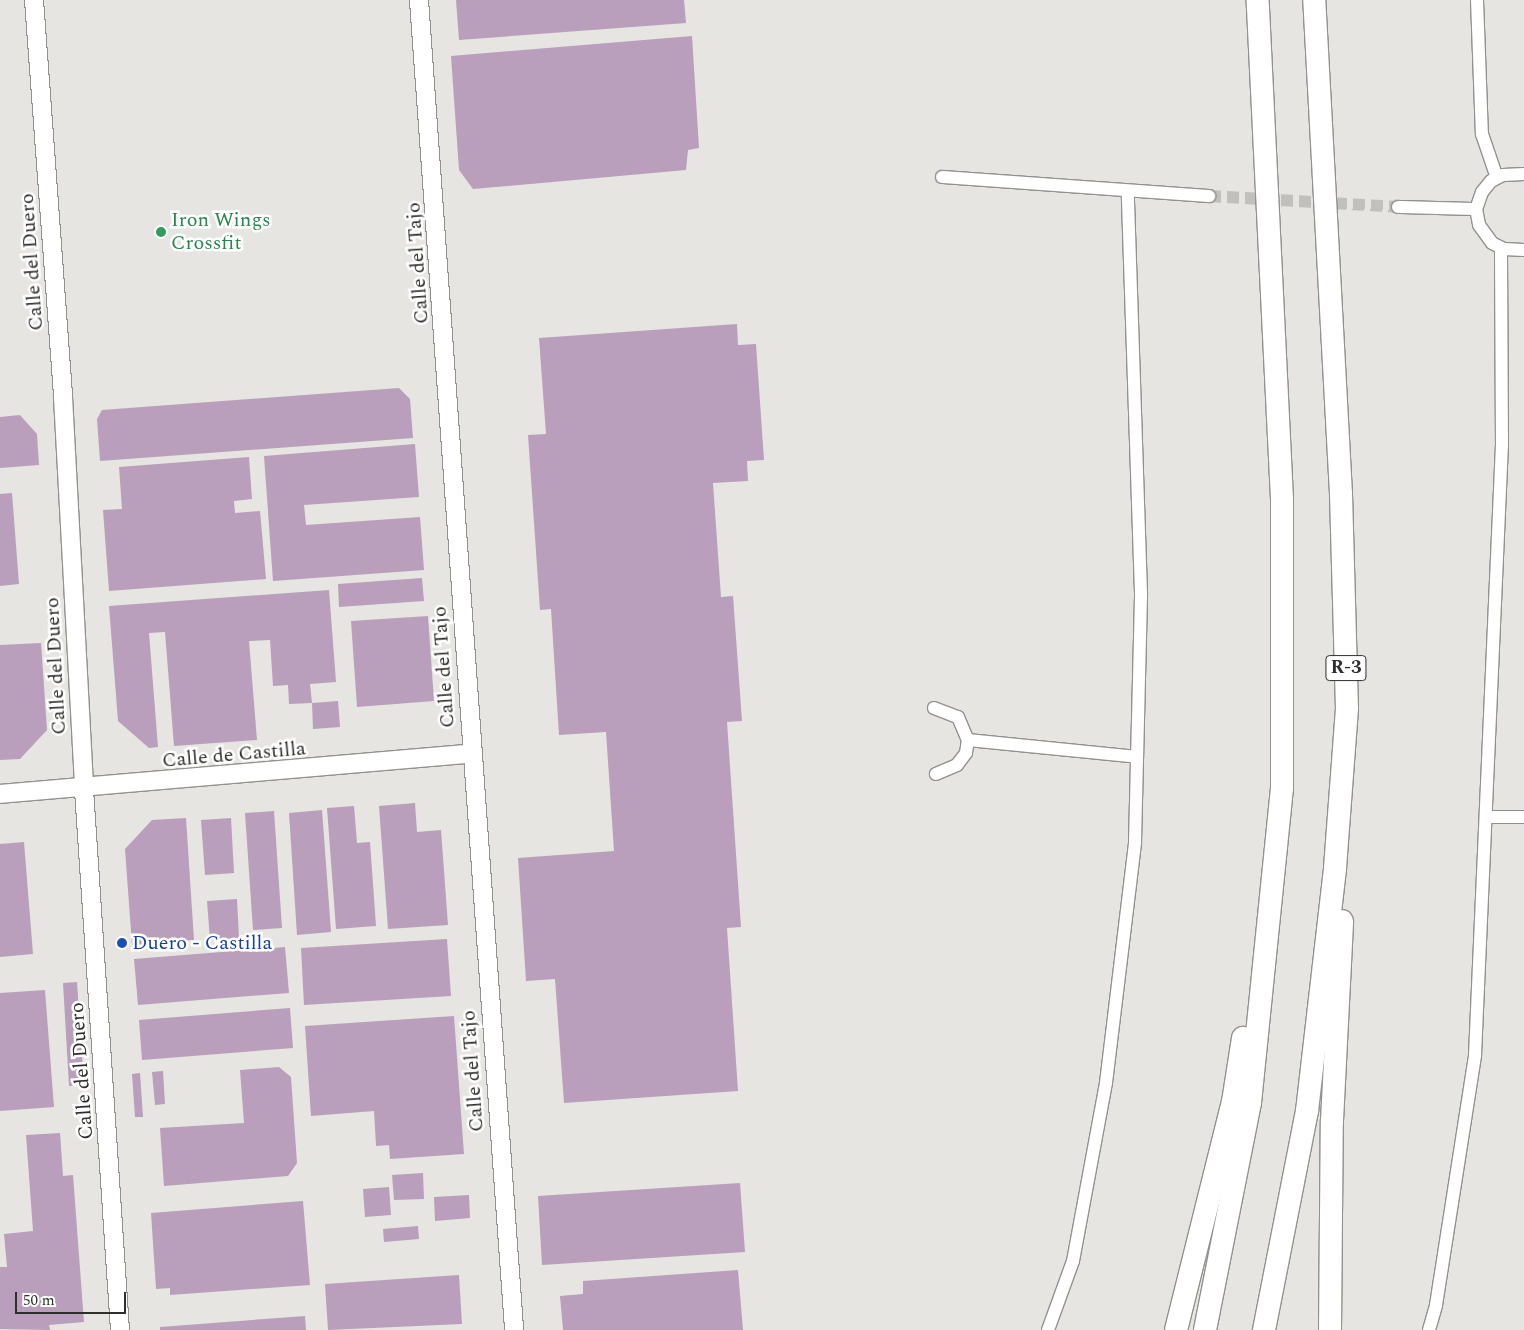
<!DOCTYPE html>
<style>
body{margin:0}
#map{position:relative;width:1524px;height:1330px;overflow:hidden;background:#e6e5e1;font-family:Spectral,serif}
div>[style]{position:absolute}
.building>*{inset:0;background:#b99fbb}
.street-tunnel>*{height:12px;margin-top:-6px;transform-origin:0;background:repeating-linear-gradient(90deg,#c1c0bd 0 12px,transparent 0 18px)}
.roads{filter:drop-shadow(1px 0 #93918e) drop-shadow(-1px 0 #93918e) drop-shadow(0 1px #93918e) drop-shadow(0 -1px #93918e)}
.street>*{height:12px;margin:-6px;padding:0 6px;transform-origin:6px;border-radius:6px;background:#fff}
.secondary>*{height:18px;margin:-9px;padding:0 9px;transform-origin:9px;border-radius:9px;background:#fff}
.highway>*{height:22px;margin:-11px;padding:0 11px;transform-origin:11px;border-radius:11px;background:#fff}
.dots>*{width:14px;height:14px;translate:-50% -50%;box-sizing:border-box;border:2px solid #fff;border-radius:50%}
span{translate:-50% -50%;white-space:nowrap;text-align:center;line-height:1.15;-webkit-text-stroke:5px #fff;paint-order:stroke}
.shield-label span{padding:1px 4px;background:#fff;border:1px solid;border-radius:4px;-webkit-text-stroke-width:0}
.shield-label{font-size:19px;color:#2e2e2c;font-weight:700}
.leisure-label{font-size:20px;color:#27864d}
.left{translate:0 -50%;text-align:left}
.street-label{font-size:20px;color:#2e2e2c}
.transit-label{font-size:20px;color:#164399}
.scale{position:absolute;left:15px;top:1292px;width:111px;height:22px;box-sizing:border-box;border:2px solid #2e2e2c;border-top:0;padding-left:6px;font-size:15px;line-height:18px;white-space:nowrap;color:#2e2e2c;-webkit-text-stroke:4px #fff;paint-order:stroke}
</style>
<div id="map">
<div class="building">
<div style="clip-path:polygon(456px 0,684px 0,686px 23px,459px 40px)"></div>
<div style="clip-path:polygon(692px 36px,699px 148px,688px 150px,686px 170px,473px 189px,459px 170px,451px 56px)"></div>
<div style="clip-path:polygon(737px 324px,738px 345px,756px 344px,764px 460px,747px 461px,748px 481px,713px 483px,721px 597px,733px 596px,742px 721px,727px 722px,741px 927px,727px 928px,738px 1091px,564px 1103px,555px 979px,526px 981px,518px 858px,614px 851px,606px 732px,559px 735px,551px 609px,540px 610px,528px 435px,546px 434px,539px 338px)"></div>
<div style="clip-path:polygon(399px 388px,410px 399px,413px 438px,100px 461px,97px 419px,102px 410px)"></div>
<div style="clip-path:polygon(20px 415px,37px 434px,39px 465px,0 468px,0 417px)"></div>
<div style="clip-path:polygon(415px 444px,419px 497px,304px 505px,306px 525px,420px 517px,424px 570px,273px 581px,264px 456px)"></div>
<div style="clip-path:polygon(249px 457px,252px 499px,234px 501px,235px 513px,260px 511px,266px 579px,109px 591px,103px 510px,122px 509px,119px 467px)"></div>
<div style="clip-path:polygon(12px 493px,19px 584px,0 586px,0 494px)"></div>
<div style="clip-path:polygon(422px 578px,424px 601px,339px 607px,338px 584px)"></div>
<div style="clip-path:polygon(329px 590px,336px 682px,310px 684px,312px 703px,289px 704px,288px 685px,273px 686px,270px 640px,249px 641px,257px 740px,174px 746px,165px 632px,149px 633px,158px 747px,149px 748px,118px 721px,109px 606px)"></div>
<div style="clip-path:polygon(428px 616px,434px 701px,357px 707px,351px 621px)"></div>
<div style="clip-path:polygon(41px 643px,47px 730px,20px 759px,0 760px,0 645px)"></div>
<div style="clip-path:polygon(338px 701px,340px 727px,313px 729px,312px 703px)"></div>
<div style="clip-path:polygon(415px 803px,417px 832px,441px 830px,448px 925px,388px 929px,379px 806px)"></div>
<div style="clip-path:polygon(354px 806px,357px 843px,370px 842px,376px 926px,336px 929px,327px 808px)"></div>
<div style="clip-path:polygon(322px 810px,331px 932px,297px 935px,289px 813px)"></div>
<div style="clip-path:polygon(274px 811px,282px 928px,253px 930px,245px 813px)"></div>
<div style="clip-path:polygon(186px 818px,194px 940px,132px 945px,125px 849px,152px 820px)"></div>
<div style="clip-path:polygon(231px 818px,234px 873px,205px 875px,201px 820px)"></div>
<div style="clip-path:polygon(24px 842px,33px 954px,0 957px,0 844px)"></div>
<div style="clip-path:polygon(237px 899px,239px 938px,210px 940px,207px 901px)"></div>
<div style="clip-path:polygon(447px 939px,451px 996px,304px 1005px,301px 948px)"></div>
<div style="clip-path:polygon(285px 947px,289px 993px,138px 1005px,134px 959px)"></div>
<div style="clip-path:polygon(77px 982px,84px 1085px,69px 1086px,63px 983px)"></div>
<div style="clip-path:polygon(45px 990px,54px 1107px,0 1111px,0 993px)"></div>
<div style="clip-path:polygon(290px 1008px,293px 1048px,142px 1060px,139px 1020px)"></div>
<div style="clip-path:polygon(454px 1016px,464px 1154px,390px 1159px,389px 1145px,376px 1146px,374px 1111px,311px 1116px,305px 1026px)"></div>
<div style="clip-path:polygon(279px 1067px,291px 1077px,297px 1163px,288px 1176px,164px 1186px,160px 1128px,244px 1123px,240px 1070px)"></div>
<div style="clip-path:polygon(163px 1071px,165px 1104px,155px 1105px,152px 1072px)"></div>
<div style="clip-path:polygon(140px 1073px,143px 1117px,135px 1117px,132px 1074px)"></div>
<div style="clip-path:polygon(60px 1133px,63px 1176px,73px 1175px,84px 1322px,49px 1325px,50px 1330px,0 1329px,0 1267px,7px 1267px,4px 1234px,33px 1231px,26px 1135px)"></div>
<div style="clip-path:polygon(423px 1173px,424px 1199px,394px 1200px,392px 1175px)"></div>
<div style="clip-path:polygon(740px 1183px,745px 1252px,542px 1265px,538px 1196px)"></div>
<div style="clip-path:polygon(389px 1187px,391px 1215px,365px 1217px,363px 1189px)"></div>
<div style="clip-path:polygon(469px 1195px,470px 1218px,435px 1221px,434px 1197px)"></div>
<div style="clip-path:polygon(303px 1201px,310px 1285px,170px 1295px,170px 1288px,156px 1289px,151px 1213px)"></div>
<div style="clip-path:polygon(418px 1226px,419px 1239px,384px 1242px,383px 1229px)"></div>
<div style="clip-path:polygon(738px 1270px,743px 1330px,563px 1330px,560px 1296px,583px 1294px,583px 1281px)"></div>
<div style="clip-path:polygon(459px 1275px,462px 1324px,328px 1330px,325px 1284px)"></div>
<div style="clip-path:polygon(305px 1316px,306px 1330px,160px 1330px,160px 1327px)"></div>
</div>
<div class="street-tunnel">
<div style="left:1209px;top:196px;width:189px;rotate:3.3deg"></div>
</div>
<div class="roads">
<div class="street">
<div style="left:1477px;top:0;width:134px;rotate:87.9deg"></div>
<div style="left:1482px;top:134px;width:46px;rotate:71.2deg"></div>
<div style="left:1524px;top:174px;width:21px;rotate:177deg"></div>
<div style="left:1503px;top:175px;width:13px;rotate:153deg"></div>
<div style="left:1491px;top:181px;width:14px;rotate:129deg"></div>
<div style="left:1482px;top:192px;width:18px;rotate:109deg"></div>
<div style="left:1476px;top:209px;width:16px;rotate:79deg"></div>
<div style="left:1479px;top:225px;width:22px;rotate:54deg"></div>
<div style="left:1492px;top:243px;width:13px;rotate:27deg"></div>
<div style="left:1504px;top:249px;width:20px;rotate:3deg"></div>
<div style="left:942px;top:177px;width:268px;rotate:4.1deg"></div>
<div style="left:1398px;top:207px;width:78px;rotate:1.5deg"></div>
<div style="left:934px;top:708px;width:26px;rotate:21deg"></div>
<div style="left:958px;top:717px;width:25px;rotate:67deg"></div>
<div style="left:968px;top:740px;width:13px;rotate:99deg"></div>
<div style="left:966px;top:753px;width:15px;rotate:127deg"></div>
<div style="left:957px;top:765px;width:23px;rotate:157deg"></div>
<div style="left:968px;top:740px;width:170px;rotate:5.7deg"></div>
<div style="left:1487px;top:817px;width:37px"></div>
<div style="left:1048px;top:1330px;width:73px;rotate:-70.1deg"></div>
<div style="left:1073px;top:1261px;width:181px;rotate:-79.5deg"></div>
<div style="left:1106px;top:1083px;width:243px;rotate:-83.1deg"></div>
<div style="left:1135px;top:842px;width:249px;rotate:-88.6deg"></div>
<div style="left:1141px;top:593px;width:402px;rotate:-91.9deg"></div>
<div style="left:1429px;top:1330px;width:26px;rotate:-74deg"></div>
<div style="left:1436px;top:1305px;width:253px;rotate:-81.1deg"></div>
<div style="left:1475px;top:1055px;width:611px;rotate:-87.47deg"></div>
<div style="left:1502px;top:445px;width:197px;rotate:-90.3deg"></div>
</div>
<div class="secondary">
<div style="left:34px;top:0;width:398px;rotate:85.8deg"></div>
<div style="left:63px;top:397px;width:394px;rotate:86.9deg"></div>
<div style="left:84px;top:790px;width:541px;rotate:86.19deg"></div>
<div style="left:419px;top:0;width:1333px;rotate:85.91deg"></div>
<div style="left:0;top:794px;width:473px;rotate:-4.9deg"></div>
</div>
<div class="highway">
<div style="left:1176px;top:1330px;width:235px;rotate:-76deg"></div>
<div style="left:1233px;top:1102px;width:65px;rotate:-81.1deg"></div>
<div style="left:1205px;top:1330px;width:231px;rotate:-78.8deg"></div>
<div style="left:1250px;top:1103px;width:317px;rotate:-84.2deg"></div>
<div style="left:1282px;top:788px;width:289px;rotate:-90deg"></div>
<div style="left:1282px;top:499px;width:500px;rotate:-92.8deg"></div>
<div style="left:1264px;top:1330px;width:223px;rotate:-78.9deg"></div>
<div style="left:1307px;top:1111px;width:245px;rotate:-83.4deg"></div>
<div style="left:1335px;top:868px;width:159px;rotate:-85.7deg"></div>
<div style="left:1347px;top:709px;width:215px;rotate:-91.6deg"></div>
<div style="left:1341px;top:494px;width:495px;rotate:-93.1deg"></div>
<div style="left:1330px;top:1330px;width:209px;rotate:-89.5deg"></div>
<div style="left:1332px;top:1121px;width:200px;rotate:-87.1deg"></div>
</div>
</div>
<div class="dots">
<div style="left:161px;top:232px;background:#2e9e5b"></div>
<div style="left:122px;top:943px;background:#1a4fb4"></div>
</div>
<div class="shield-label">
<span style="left:1346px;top:668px">R-3</span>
</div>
<div class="leisure-label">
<span class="left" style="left:171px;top:232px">Iron Wings<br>Crossfit</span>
</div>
<div class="street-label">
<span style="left:32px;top:262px;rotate:-94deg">Calle del Duero</span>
<span style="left:418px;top:263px;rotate:-94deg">Calle del Tajo</span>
<span style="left:56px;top:666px;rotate:-93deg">Calle del Duero</span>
<span style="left:444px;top:667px;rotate:-94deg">Calle del Tajo</span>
<span style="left:234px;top:755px;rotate:-5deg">Calle de Castilla</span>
<span style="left:82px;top:1071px;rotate:-94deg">Calle del Duero</span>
<span style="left:473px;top:1071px;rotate:-94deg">Calle del Tajo</span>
</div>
<div class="transit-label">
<span class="left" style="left:132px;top:943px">Duero - Castilla</span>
</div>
<div class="scale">50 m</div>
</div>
